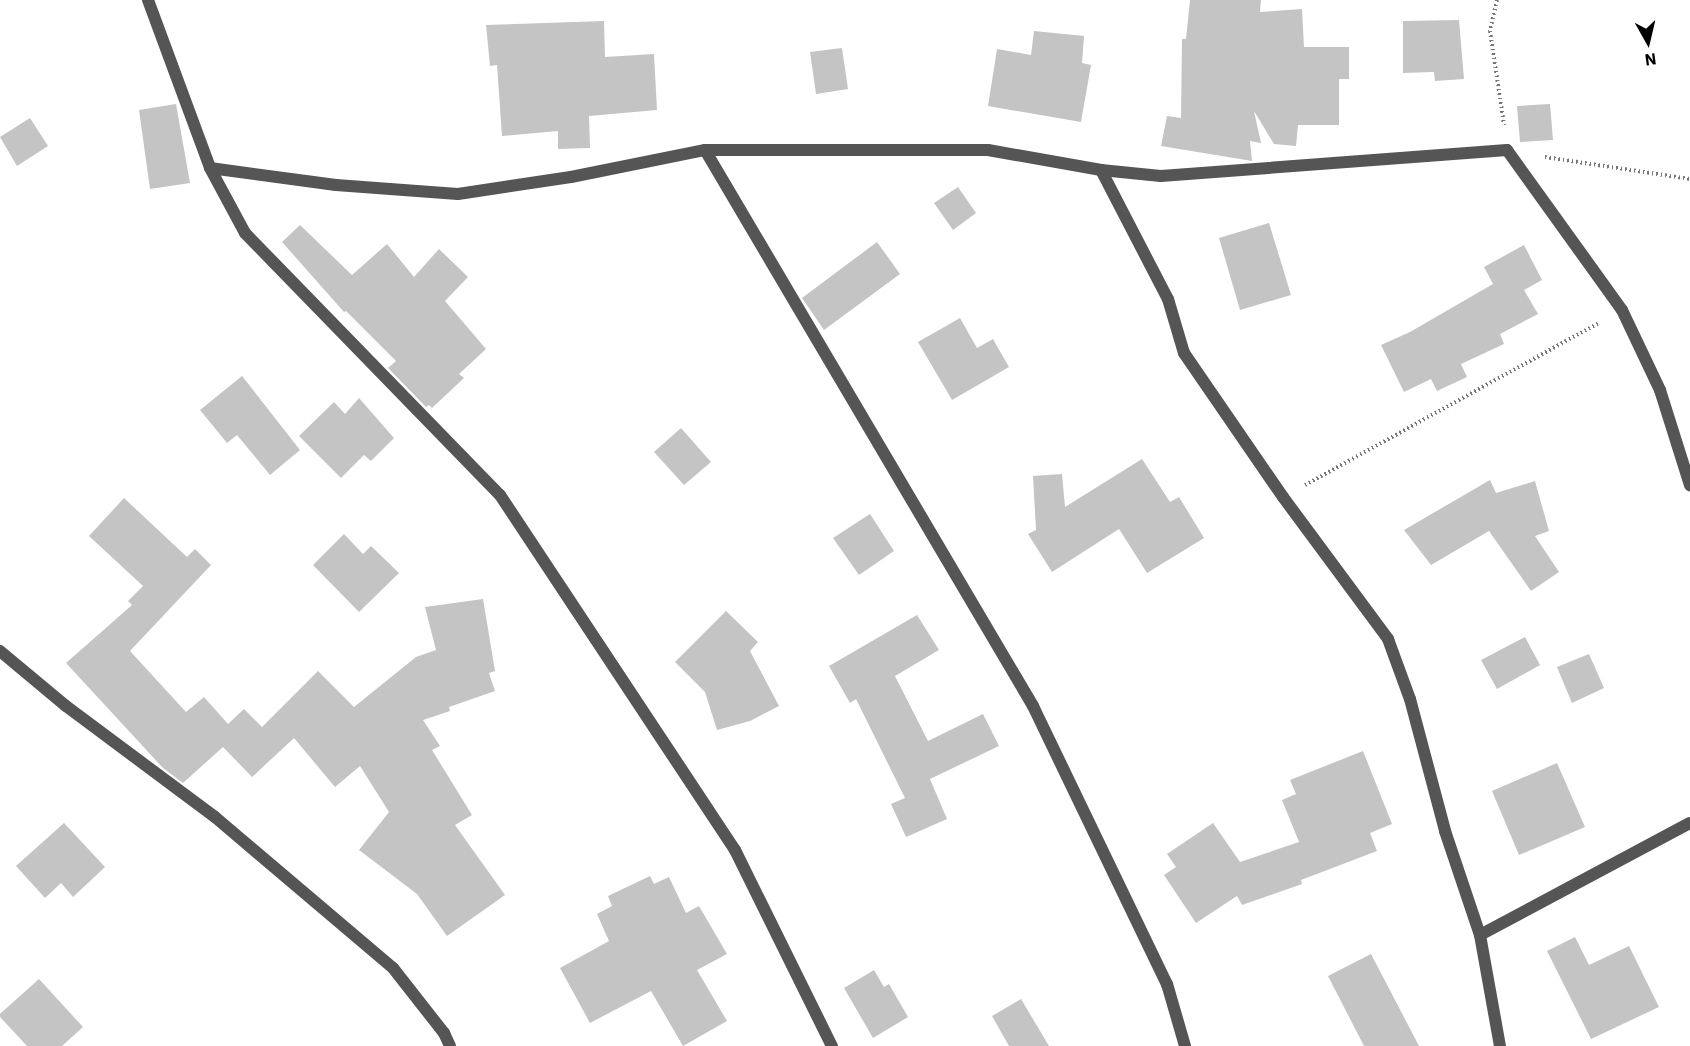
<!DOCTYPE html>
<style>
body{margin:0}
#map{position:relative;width:1690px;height:1046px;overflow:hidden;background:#fff;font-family:"IBM Plex Sans",sans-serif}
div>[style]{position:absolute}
.building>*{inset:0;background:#c4c4c4}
.path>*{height:4px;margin-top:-2px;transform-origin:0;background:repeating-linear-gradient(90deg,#777 0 1.5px,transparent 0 4.5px)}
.service>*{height:12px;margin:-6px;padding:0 6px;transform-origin:6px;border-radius:6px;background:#555}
span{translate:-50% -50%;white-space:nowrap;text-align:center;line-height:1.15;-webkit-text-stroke:5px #fff;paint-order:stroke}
.north{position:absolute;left:1618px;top:12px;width:60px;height:60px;-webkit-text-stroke:4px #fff;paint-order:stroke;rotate:172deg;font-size:16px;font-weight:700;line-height:24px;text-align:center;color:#000}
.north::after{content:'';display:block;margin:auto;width:21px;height:27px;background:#000;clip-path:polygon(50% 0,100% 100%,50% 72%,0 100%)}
</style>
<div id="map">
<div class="building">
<div style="clip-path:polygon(1190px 0,1261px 0,1260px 12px,1302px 9px,1304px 47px,1349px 47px,1349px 79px,1339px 79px,1339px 125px,1298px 125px,1296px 146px,1274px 144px,1254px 111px,1261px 143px,1250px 141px,1252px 161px,1161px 146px,1167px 116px,1181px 118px,1182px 39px,1186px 39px)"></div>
<div style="clip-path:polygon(1459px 20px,1464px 79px,1435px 81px,1434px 72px,1403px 73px,1403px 21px)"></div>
<div style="clip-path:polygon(604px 21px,605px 57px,654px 54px,657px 110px,589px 116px,590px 148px,558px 149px,558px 131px,502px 136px,497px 65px,490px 66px,486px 25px)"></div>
<div style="clip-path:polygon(1034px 31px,1084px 36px,1082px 63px,1091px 65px,1081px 122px,988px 106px,997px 49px,1031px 55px)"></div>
<div style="clip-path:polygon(842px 48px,848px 89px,816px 94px,810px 52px)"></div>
<div style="clip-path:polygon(176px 104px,190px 183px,150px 189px,139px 110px)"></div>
<div style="clip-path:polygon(1550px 104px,1553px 140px,1520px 142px,1517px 106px)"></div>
<div style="clip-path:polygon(30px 118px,48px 146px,17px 166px,0 137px)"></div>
<div style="clip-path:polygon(958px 187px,976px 213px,953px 230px,934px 203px)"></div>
<div style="clip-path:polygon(1269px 223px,1291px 295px,1240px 310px,1219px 238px)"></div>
<div style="clip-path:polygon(300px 225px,352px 275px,387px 244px,414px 277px,439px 249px,468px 277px,445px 301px,486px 349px,459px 374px,464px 378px,432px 408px,429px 405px,426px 407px,388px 368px,396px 361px,346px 311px,344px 312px,282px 242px)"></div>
<div style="clip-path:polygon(877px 242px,900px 274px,824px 330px,802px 298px)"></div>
<div style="clip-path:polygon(1524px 245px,1542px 280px,1524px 290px,1538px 314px,1500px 334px,1504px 344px,1461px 364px,1467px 377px,1437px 391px,1431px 379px,1404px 392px,1381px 345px,1410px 332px,1493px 284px,1484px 267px)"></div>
<div style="clip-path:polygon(960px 318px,977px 348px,993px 339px,1009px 367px,952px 400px,918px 342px)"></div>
<div style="clip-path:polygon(242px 376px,300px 450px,270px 475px,237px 435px,227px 443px,200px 410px)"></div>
<div style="clip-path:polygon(359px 398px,394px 438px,371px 461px,364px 455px,341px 478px,299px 436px,334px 402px,345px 414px)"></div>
<div style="clip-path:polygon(681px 428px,711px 462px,684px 485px,654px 452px)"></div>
<div style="clip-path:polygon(1142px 459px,1170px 502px,1179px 497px,1204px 538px,1147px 573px,1119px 529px,1052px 572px,1028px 534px,1036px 530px,1033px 476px,1062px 474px,1065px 507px)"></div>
<div style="clip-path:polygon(1490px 480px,1496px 493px,1535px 481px,1549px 531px,1535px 536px,1559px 572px,1531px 591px,1489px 531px,1431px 565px,1404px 530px)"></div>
<div style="clip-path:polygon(124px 498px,187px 557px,195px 549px,211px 565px,130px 651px,186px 712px,204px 697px,228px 724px,244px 709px,262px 727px,318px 671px,354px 707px,416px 657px,436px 650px,425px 607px,483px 599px,495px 671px,489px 673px,495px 691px,449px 707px,450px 711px,423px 720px,440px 746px,432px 750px,472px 815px,455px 825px,505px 895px,447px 936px,417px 894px,359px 850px,389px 812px,360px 766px,335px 787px,294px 738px,252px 777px,223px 747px,183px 783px,163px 768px,66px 663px,132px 605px,128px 601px,143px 586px,89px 536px)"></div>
<div style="clip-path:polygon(870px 514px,894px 551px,859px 575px,833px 538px)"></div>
<div style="clip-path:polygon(344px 534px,363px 554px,371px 546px,399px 573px,359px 612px,313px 565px)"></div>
<div style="clip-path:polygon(726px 611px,758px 642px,750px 651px,779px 706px,750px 721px,717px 730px,705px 692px,675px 662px)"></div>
<div style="clip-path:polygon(917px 615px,939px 650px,895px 676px,928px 741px,983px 714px,999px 746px,930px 779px,947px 819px,906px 837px,891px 804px,905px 798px,856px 699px,850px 703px,829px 666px)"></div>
<div style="clip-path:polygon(1525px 637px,1540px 665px,1497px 689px,1481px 660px)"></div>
<div style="clip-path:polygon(1589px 654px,1604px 688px,1572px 703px,1557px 667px)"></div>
<div style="clip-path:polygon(1363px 751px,1392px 824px,1370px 833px,1377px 851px,1301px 880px,1302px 884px,1242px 905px,1237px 896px,1196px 923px,1164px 875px,1176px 867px,1167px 854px,1213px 823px,1240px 862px,1299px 842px,1282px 800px,1296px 794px,1290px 780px)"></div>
<div style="clip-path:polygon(1557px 763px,1585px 827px,1519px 855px,1492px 791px)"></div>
<div style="clip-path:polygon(64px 823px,105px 867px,73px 897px,61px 883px,45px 898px,16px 866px)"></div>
<div style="clip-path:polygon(650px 876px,654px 884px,669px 877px,686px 913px,699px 906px,727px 954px,697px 970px,727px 1021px,683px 1046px,651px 991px,590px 1023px,560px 968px,609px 941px,597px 914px,612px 906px,608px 896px)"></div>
<div style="clip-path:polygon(1575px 937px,1589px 965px,1629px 946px,1659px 1007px,1591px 1039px,1547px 951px)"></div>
<div style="clip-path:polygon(1371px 954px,1419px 1046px,1364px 1046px,1328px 976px)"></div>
<div style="clip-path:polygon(874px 970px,884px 987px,889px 984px,908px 1017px,873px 1038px,844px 988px)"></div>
<div style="clip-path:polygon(39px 979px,83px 1027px,62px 1046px,27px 1046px,0 1017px,0 1014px)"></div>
<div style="clip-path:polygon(1021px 999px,1049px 1046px,1009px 1046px,992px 1016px)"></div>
</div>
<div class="path">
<div style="left:1497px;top:0;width:32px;rotate:103deg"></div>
<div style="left:1490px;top:31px;width:95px;rotate:81.5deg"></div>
<div style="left:1545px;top:157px;width:147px;rotate:8.6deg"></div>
<div style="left:1305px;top:485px;width:337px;rotate:-28.9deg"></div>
</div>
<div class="service">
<div style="left:148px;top:0;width:179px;rotate:69.7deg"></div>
<div style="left:210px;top:168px;width:74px;rotate:61.7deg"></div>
<div style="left:245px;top:233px;width:366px;rotate:45.8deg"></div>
<div style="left:500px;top:495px;width:426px;rotate:56.5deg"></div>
<div style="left:735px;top:850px;width:219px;rotate:63.7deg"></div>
<div style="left:705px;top:150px;width:646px;rotate:59.46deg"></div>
<div style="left:1033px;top:706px;width:309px;rotate:64.3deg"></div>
<div style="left:1167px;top:984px;width:65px;rotate:73.8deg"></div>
<div style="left:210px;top:168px;width:127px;rotate:7.7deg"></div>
<div style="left:336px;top:185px;width:122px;rotate:4.2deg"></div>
<div style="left:458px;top:194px;width:114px;rotate:-8.6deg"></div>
<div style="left:571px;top:177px;width:137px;rotate:-11.4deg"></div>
<div style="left:705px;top:150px;width:283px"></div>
<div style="left:988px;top:150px;width:115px;rotate:10deg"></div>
<div style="left:1101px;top:170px;width:60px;rotate:5.7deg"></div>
<div style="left:1161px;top:176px;width:347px;rotate:-4.3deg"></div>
<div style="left:1507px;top:150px;width:197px;rotate:54.3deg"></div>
<div style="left:1622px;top:310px;width:89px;rotate:64.6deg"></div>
<div style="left:1660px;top:390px;width:100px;rotate:72.5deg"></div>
<div style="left:1101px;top:170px;width:145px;rotate:62.6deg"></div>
<div style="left:1168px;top:299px;width:56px;rotate:73.5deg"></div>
<div style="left:1184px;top:353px;width:175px;rotate:55.5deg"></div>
<div style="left:1283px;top:497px;width:177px;rotate:53.5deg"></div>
<div style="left:1388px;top:639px;width:64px;rotate:69.9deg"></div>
<div style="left:1410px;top:699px;width:137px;rotate:75.1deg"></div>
<div style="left:1445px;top:831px;width:110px;rotate:71.4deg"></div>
<div style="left:1480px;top:935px;width:113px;rotate:79.8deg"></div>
<div style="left:0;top:651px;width:86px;rotate:39.8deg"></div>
<div style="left:66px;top:706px;width:186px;rotate:36.7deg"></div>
<div style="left:215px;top:817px;width:233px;rotate:40.3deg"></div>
<div style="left:393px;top:968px;width:83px;rotate:51.9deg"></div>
<div style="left:444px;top:1033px;width:14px;rotate:65deg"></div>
<div style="left:1480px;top:935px;width:238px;rotate:-28.1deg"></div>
</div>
<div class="north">N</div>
</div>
